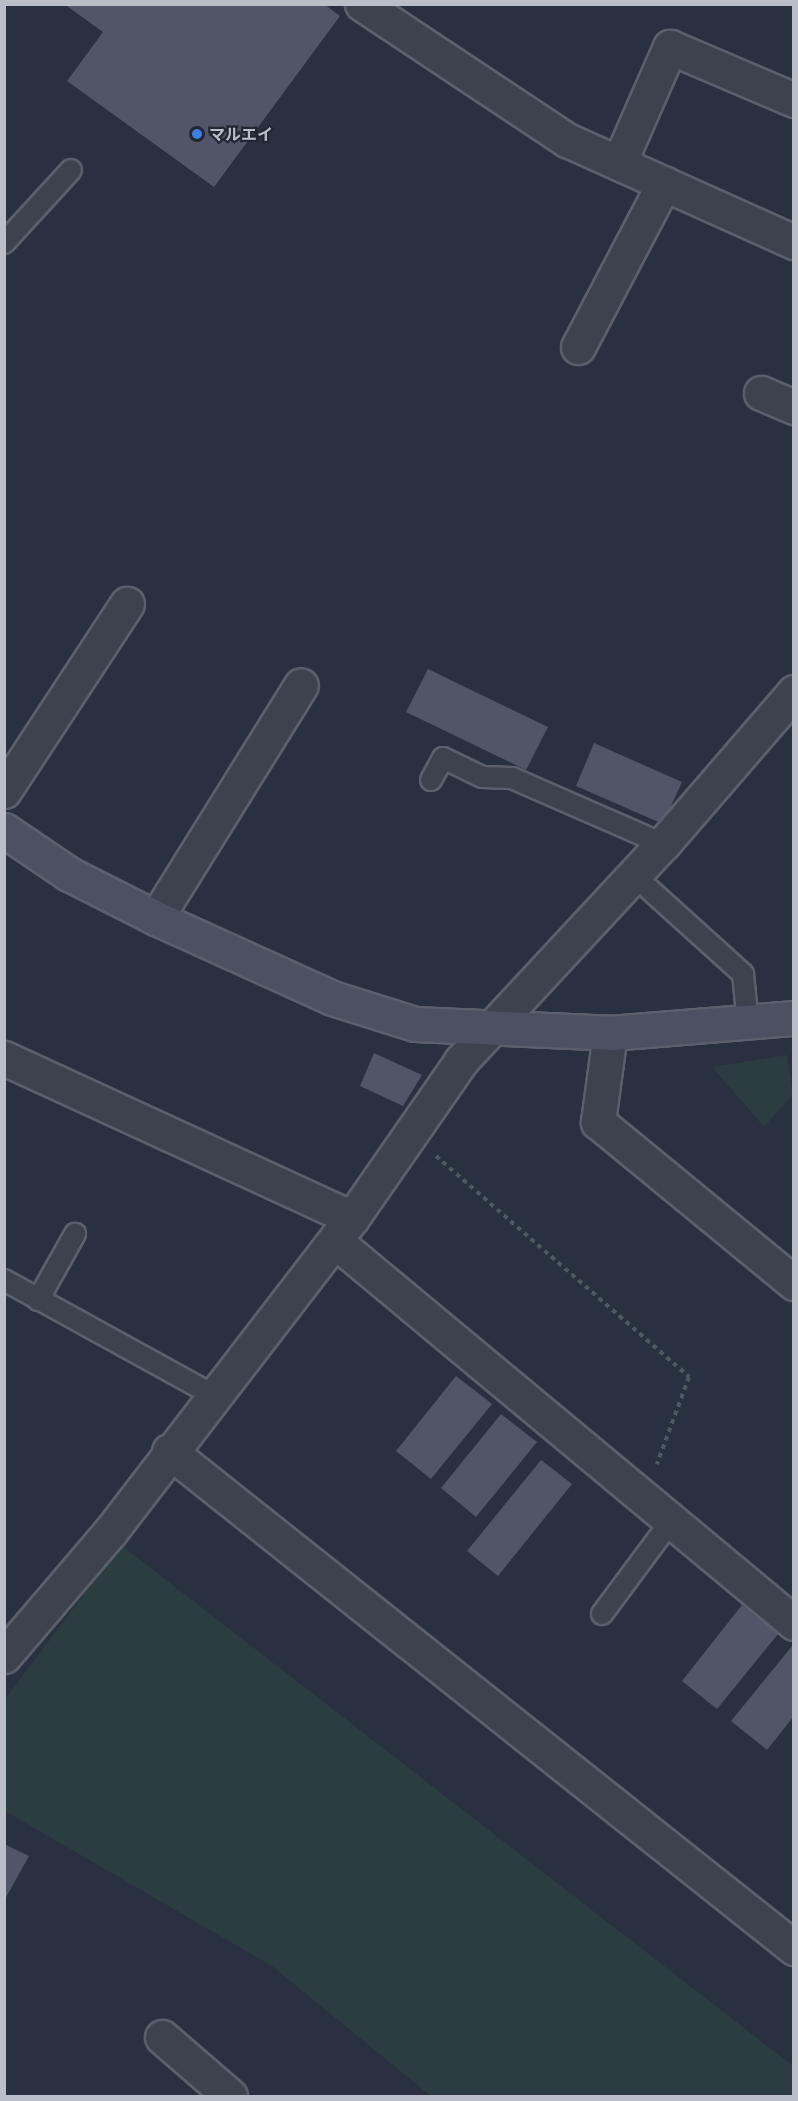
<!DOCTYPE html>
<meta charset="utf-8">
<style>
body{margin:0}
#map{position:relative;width:798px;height:2101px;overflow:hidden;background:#29303f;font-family:"Open Sans","Noto Sans JP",sans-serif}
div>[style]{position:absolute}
.green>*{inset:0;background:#2c3d41}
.building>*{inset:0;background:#505667}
.path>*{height:4px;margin-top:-2px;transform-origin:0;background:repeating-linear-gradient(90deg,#4b5a5f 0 4.5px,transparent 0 9px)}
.roads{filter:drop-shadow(2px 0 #5b606c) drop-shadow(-2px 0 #5b606c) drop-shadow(0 2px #5b606c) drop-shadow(0 -2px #5b606c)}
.lane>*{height:20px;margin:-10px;padding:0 10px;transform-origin:10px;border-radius:10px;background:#3d424f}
.street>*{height:33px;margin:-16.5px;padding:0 16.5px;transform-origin:16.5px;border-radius:16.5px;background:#3d424f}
.secondary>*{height:33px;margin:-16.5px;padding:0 16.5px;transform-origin:16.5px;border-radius:16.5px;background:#4c5162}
.dots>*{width:16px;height:16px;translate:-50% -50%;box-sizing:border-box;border:3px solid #222734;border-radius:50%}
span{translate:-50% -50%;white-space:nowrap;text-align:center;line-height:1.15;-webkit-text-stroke:4.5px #222734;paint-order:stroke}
.poi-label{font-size:16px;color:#babec9;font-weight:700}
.left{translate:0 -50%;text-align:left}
.frame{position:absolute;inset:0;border:6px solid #babec9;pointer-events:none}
</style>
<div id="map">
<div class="green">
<div style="clip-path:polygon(787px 1055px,793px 1094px,764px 1127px,712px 1067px)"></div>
<div style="clip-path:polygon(121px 1545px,793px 2066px,793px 2096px,431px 2096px,272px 1966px,5px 1811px,5px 1699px)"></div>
</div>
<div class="building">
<div style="clip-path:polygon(64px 4px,324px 4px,340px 16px,214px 187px,67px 81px,103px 32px)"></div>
<div style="clip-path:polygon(428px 669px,548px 727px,526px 770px,406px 712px)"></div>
<div style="clip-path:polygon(594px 743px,682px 782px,663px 824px,576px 786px)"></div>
<div style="clip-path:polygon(374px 1053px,422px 1075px,403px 1106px,360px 1086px)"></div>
<div style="clip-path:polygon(456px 1376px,492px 1404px,431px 1479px,396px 1451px)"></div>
<div style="clip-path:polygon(501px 1414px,537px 1442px,476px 1517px,441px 1488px)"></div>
<div style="clip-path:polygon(541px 1460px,572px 1484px,498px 1576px,467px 1551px)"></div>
<div style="clip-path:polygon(742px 1605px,778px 1634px,717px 1709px,682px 1681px)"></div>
<div style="clip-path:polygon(792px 1646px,794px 1716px,767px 1750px,731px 1721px)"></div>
<div style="clip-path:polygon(4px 1844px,29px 1856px,4px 1901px)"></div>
</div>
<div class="path">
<div style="left:436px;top:1156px;width:336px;rotate:41.1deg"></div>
<div style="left:689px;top:1377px;width:93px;rotate:110.2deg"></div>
</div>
<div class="roads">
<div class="lane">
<div style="left:4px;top:243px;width:99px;rotate:-47.5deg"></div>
<div style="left:431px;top:780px;width:25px;rotate:-61deg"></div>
<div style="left:443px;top:758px;width:43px;rotate:26deg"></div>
<div style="left:482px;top:777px;width:30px;rotate:2deg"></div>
<div style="left:512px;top:778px;width:165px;rotate:23.6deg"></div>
<div style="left:649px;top:889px;width:127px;rotate:42.1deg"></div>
<div style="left:743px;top:974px;width:49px;rotate:84.2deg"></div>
<div style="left:4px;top:1280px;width:239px;rotate:28.8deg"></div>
<div style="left:38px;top:1300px;width:76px;rotate:-60.7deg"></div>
<div style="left:602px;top:1614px;width:116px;rotate:-53.4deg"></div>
</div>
<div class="street">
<div style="left:362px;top:4px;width:246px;rotate:33.6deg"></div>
<div style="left:567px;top:140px;width:249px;rotate:24.2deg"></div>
<div style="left:619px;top:163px;width:127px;rotate:-66.3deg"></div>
<div style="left:670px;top:47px;width:135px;rotate:23.1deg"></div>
<div style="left:578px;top:347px;width:185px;rotate:-62.3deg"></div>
<div style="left:761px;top:393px;width:36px;rotate:23deg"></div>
<div style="left:4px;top:791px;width:224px;rotate:-56.7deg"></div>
<div style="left:156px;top:918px;width:274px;rotate:-58.1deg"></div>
<div style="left:610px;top:1033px;width:90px;rotate:97.7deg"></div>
<div style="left:598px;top:1122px;width:254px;rotate:39.4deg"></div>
<div style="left:4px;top:1058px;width:383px;rotate:24.7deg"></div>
<div style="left:335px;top:1241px;width:597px;rotate:39.77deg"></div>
<div style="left:169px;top:1451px;width:799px;rotate:38.49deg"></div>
<div style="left:4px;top:1656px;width:163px;rotate:-49.5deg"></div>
<div style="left:110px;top:1532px;width:396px;rotate:-52.4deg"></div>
<div style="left:352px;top:1218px;width:191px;rotate:-55.2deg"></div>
<div style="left:461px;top:1061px;width:296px;rotate:-47.1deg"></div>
<div style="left:663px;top:844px;width:201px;rotate:-49.2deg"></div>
<div style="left:162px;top:2037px;width:90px;rotate:40.9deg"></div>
</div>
<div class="secondary">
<div style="left:4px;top:830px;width:78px;rotate:34.1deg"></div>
<div style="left:69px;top:874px;width:97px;rotate:26.8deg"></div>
<div style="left:156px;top:918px;width:193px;rotate:24.4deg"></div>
<div style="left:332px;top:998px;width:87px;rotate:17.4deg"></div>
<div style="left:415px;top:1024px;width:195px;rotate:2.6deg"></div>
<div style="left:610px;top:1033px;width:185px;rotate:-4.7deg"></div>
</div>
</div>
<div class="dots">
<div style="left:197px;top:134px;background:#3f7fe0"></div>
</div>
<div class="poi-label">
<span class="left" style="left:209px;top:134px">マルエイ</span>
</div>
<div class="frame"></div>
</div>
